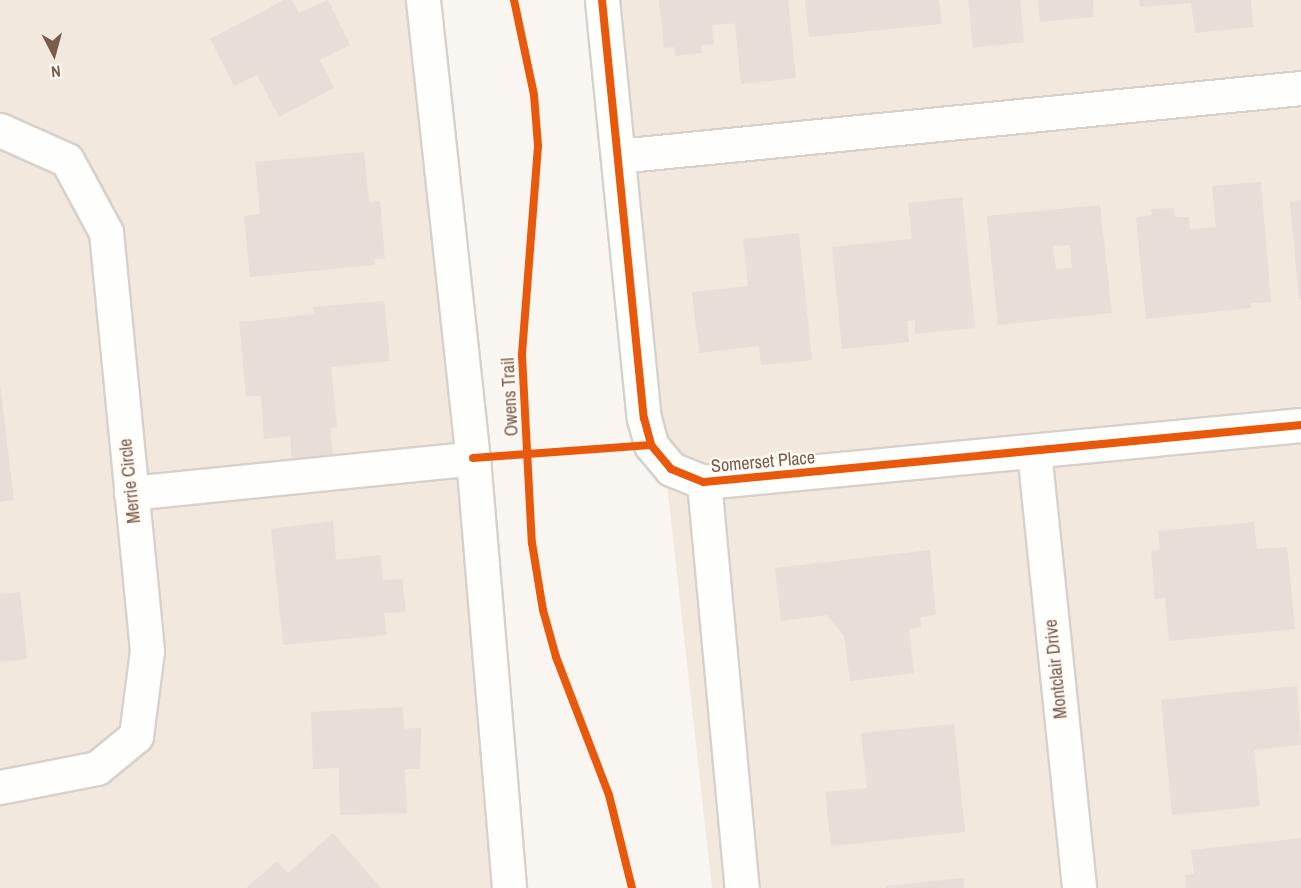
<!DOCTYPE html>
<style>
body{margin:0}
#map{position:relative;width:1301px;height:888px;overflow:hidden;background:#f9f5f0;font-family:"Archivo Narrow",sans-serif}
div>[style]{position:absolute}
.residential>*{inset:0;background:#f2e8de}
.building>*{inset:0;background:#e6ded7}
.roads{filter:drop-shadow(2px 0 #d7d1cb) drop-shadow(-2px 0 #d7d1cb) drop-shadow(0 2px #d7d1cb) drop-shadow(0 -2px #d7d1cb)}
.minor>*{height:33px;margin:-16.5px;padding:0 16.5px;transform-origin:16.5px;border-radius:16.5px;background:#fefefd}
.cycleway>*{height:8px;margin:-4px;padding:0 4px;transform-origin:4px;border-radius:4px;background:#e8590c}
span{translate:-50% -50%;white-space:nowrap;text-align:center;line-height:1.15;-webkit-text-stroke:4.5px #fffaf3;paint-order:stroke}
.street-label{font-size:18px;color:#7a5c4d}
.north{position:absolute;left:24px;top:24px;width:60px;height:60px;-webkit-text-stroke:4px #fffaf3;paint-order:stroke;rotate:174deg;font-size:16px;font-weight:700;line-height:24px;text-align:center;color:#7a5c4d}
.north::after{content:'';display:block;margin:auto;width:21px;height:27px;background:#7a5c4d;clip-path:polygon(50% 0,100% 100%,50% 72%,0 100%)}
</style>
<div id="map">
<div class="residential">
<div style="clip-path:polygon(0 0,430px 0,521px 888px,0 888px)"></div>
<div style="clip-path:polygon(613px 0,1301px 0,1301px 888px,712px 888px)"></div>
</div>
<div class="building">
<div style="clip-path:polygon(284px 0,292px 0,299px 13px,328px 0,350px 45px,320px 60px,334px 88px,279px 117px,257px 75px,234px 86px,210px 39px)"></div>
<div style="clip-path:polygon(659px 0,788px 0,796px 78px,741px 84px,735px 23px,712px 25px,714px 44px,701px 45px,702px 53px,675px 56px,674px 47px,664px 48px)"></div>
<div style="clip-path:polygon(805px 0,939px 0,942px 24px,809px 37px)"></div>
<div style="clip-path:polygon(968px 0,1020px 0,1024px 42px,973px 48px)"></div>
<div style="clip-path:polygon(1038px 0,1093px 0,1094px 17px,1040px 22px)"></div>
<div style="clip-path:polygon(1139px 0,1251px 0,1253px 27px,1195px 33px,1191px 3px,1140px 7px)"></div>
<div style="clip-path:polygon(364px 152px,369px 202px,380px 201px,385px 258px,374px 259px,375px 265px,250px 277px,244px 216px,260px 214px,255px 162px)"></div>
<div style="clip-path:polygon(1261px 182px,1271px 302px,1251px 303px,1251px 308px,1146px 319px,1136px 217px,1152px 215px,1151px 209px,1174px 208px,1175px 217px,1189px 217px,1190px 229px,1216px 227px,1212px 186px)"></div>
<div style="clip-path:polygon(962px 197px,975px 328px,915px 334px,915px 320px,907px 321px,909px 342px,842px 349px,832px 247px,912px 239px,908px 203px)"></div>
<div style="clip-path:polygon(1301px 200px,1301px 299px,1299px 299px,1290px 202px)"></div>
<div style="clip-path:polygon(evenodd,1100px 205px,1112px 313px,998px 325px,987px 216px,1100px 205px,1070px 245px,1072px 268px,1056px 269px,1053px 246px,1070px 245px)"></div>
<div style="clip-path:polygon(799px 233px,812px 360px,761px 365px,759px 346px,699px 353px,692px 292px,748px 286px,743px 239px)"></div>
<div style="clip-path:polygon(384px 301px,390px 361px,331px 367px,337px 427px,330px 428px,333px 455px,292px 459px,290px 436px,264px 439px,261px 396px,246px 396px,239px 322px,314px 314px,313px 307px)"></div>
<div style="clip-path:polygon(0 384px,14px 500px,0 502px)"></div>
<div style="clip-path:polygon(333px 521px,336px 560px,381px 555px,383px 580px,402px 579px,406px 612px,384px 613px,387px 635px,283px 645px,271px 529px)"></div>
<div style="clip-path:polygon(1254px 522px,1257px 549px,1287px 547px,1295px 629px,1169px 641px,1165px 598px,1155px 599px,1151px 551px,1160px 550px,1158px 531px)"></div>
<div style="clip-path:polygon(930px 550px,936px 615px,920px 617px,921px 627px,909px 629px,914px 673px,850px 681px,844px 636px,827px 615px,781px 621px,775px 568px)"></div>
<div style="clip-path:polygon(20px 592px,27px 659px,0 662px,0 594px)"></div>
<div style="clip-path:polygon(1297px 686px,1301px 745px,1254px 750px,1260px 806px,1172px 815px,1161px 700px)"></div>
<div style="clip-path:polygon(403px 707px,404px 729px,421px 728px,420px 769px,405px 769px,407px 813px,340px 815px,339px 768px,313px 769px,311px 712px)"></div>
<div style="clip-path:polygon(954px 724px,965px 832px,831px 846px,825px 792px,867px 788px,861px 733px)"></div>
<div style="clip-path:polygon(333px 833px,381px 888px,246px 888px,277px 861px,288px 873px)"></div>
<div style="clip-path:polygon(1301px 838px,1301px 888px,1186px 888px,1185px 875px,1194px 874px,1191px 850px)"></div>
<div style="clip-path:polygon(963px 878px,964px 888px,886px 888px,886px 886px)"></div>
</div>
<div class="roads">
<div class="minor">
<div style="left:423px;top:0;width:461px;rotate:83.8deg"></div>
<div style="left:473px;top:458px;width:432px;rotate:85.2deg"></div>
<div style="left:602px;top:0;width:420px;rotate:84.3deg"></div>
<div style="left:644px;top:418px;width:28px;rotate:75deg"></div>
<div style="left:651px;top:445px;width:31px;rotate:50deg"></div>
<div style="left:671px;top:469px;width:35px;rotate:22deg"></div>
<div style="left:704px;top:482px;width:600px;rotate:-5.45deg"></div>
<div style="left:0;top:130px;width:73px;rotate:24.1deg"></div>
<div style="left:67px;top:160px;width:82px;rotate:61.6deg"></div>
<div style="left:106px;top:232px;width:421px;rotate:84.4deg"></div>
<div style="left:147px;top:651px;width:86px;rotate:97.4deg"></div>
<div style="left:136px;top:736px;width:50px;rotate:140.6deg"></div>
<div style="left:97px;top:768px;width:99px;rotate:168.9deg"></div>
<div style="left:618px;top:156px;width:686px;rotate:-5.69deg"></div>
<div style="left:1034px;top:451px;width:439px;rotate:84.1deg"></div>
<div style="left:704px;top:482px;width:408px;rotate:84.7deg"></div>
<div style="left:131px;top:493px;width:344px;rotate:-5.8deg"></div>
</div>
</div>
<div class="cycleway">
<div style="left:514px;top:0;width:97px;rotate:78.1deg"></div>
<div style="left:534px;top:95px;width:51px;rotate:85.5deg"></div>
<div style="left:538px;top:146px;width:210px;rotate:94.4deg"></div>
<div style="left:522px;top:355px;width:188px;rotate:87deg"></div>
<div style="left:532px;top:543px;width:68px;rotate:80.7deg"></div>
<div style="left:543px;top:610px;width:49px;rotate:74.5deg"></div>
<div style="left:556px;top:657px;width:148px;rotate:69deg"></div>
<div style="left:609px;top:795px;width:96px;rotate:76.1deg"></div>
<div style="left:602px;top:0;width:420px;rotate:84.3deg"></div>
<div style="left:644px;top:418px;width:28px;rotate:75deg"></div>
<div style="left:651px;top:445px;width:31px;rotate:50deg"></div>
<div style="left:671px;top:469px;width:35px;rotate:22deg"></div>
<div style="left:704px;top:482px;width:600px;rotate:-5.45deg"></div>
<div style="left:473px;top:458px;width:178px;rotate:-4.2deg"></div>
</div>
<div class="street-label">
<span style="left:510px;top:397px;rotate:-93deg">Owens Trail</span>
<span style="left:763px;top:462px;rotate:-5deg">Somerset Place</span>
<span style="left:130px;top:481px;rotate:-96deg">Merrie Circle</span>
<span style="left:1056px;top:669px;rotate:-96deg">Montclair Drive</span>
</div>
<div class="north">N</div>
</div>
